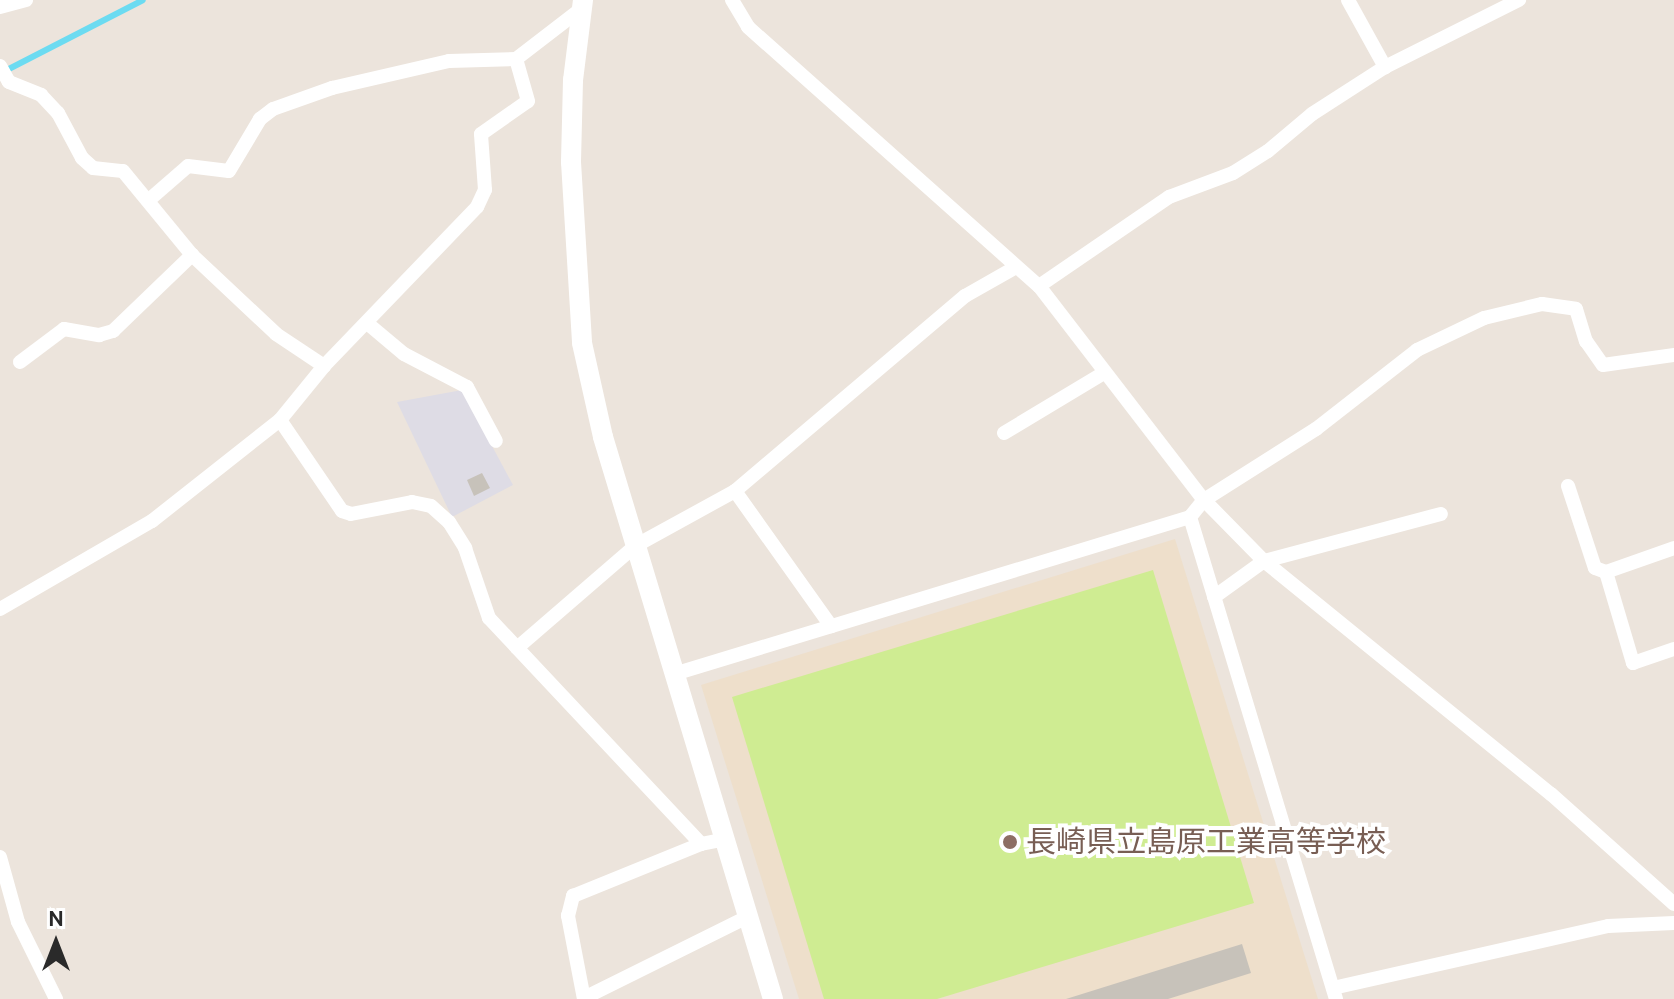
<!DOCTYPE html>
<meta charset="utf-8">
<style>
body{margin:0}
#map{position:relative;width:1674px;height:999px;overflow:hidden;background:#ece4dc;font-family:Cabin,"Noto Sans JP",sans-serif}
div>[style]{position:absolute}
.industrial>*{inset:0;background:#dedce5}
.education>*{inset:0;background:#eedfcb}
.pitch>*{inset:0;background:#cfec92}
.stream>*{height:6px;margin:-3px;padding:0 3px;transform-origin:3px;border-radius:3px;background:#6cdbf1}
.building>*{inset:0;background:#c7c2ba}
.street>*{height:14px;margin:-7px;padding:0 7px;transform-origin:7px;border-radius:7px;background:#fff}
.secondary>*{height:20px;margin:-10px;padding:0 10px;transform-origin:10px;border-radius:10px;background:#fff}
.dots>*{width:22px;height:22px;translate:-50% -50%;box-sizing:border-box;border:4px solid #fff;border-radius:50%}
span{translate:-50% -50%;white-space:nowrap;text-align:center;line-height:1.15;-webkit-text-stroke:8px #fff;paint-order:stroke}
.education-label{font-size:30px;color:#785e54}
.left{translate:0 -50%;text-align:left}
.north{position:absolute;left:16px;top:903px;width:80px;height:80px;-webkit-text-stroke:6px #fff;paint-order:stroke;rotate:0deg;font-size:22px;font-weight:700;line-height:32px;text-align:center;color:#2a2a2a}
.north::after{content:'';display:block;margin:auto;width:28px;height:36px;background:#2a2a2a;clip-path:polygon(50% 0,100% 100%,50% 72%,0 100%)}
</style>
<div id="map">
<div class="industrial">
<div style="clip-path:polygon(462px 390px,513px 485px,452px 517px,397px 402px)"></div>
</div>
<div class="education">
<div style="clip-path:polygon(1175px 539px,1318px 999px,799px 999px,701px 685px)"></div>
</div>
<div class="pitch">
<div style="clip-path:polygon(1153px 570px,1254px 903px,937px 999px,824px 999px,732px 697px)"></div>
</div>
<div class="stream">
<div style="left:3px;top:72px;width:157px;rotate:-27.2deg"></div>
</div>
<div class="building">
<div style="clip-path:polygon(482px 473px,490px 488px,474px 496px,467px 480px)"></div>
<div style="clip-path:polygon(1242px 944px,1251px 973px,1168px 999px,1066px 999px)"></div>
</div>
<div class="street">
<div style="left:732px;top:0;width:31px;rotate:59deg"></div>
<div style="left:748px;top:27px;width:390px;rotate:41.7deg"></div>
<div style="left:1039px;top:286px;width:270px;rotate:52.4deg"></div>
<div style="left:1204px;top:500px;width:86px;rotate:45.5deg"></div>
<div style="left:1264px;top:561px;width:370px;rotate:39.1deg"></div>
<div style="left:1551px;top:794px;width:165px;rotate:41.8deg"></div>
<div style="left:1348px;top:0;width:77px;rotate:61.1deg"></div>
<div style="left:0;top:7px;width:27px;rotate:-15deg"></div>
<div style="left:0;top:66px;width:18px;rotate:61deg"></div>
<div style="left:9px;top:82px;width:35px;rotate:22deg"></div>
<div style="left:41px;top:95px;width:25px;rotate:47deg"></div>
<div style="left:58px;top:113px;width:51px;rotate:61.9deg"></div>
<div style="left:82px;top:158px;width:15px;rotate:42deg"></div>
<div style="left:93px;top:168px;width:30px;rotate:6deg"></div>
<div style="left:123px;top:171px;width:109px;rotate:50.6deg"></div>
<div style="left:192px;top:255px;width:115px;rotate:43.2deg"></div>
<div style="left:276px;top:334px;width:58px;rotate:33.7deg"></div>
<div style="left:150px;top:199px;width:50px;rotate:-41deg"></div>
<div style="left:188px;top:166px;width:41px;rotate:7deg"></div>
<div style="left:229px;top:171px;width:61px;rotate:-59.2deg"></div>
<div style="left:260px;top:119px;width:16px;rotate:-38deg"></div>
<div style="left:273px;top:109px;width:63px;rotate:-19.6deg"></div>
<div style="left:332px;top:88px;width:120px;rotate:-13deg"></div>
<div style="left:449px;top:61px;width:67px;rotate:-1.7deg"></div>
<div style="left:516px;top:59px;width:82px;rotate:-37.6deg"></div>
<div style="left:1039px;top:286px;width:158px;rotate:-34.4deg"></div>
<div style="left:1169px;top:197px;width:68px;rotate:-20.6deg"></div>
<div style="left:1233px;top:173px;width:41px;rotate:-32.2deg"></div>
<div style="left:1268px;top:151px;width:57px;rotate:-40.1deg"></div>
<div style="left:1312px;top:114px;width:87px;rotate:-32.8deg"></div>
<div style="left:1385px;top:67px;width:150px;rotate:-26.6deg"></div>
<div style="left:367px;top:323px;width:48px;rotate:40deg"></div>
<div style="left:404px;top:354px;width:71px;rotate:27.6deg"></div>
<div style="left:467px;top:387px;width:61px;rotate:61.8deg"></div>
<div style="left:20px;top:362px;width:55px;rotate:-36.9deg"></div>
<div style="left:64px;top:329px;width:36px;rotate:10deg"></div>
<div style="left:99px;top:335px;width:15px;rotate:-16deg"></div>
<div style="left:113px;top:331px;width:110px;rotate:-43.9deg"></div>
<div style="left:280px;top:420px;width:110px;rotate:55.7deg"></div>
<div style="left:342px;top:511px;width:9px;rotate:18deg"></div>
<div style="left:351px;top:514px;width:62px;rotate:-11.1deg"></div>
<div style="left:412px;top:502px;width:19px;rotate:12deg"></div>
<div style="left:431px;top:506px;width:24px;rotate:42deg"></div>
<div style="left:449px;top:522px;width:31px;rotate:58deg"></div>
<div style="left:465px;top:548px;width:74px;rotate:71.1deg"></div>
<div style="left:489px;top:618px;width:310px;rotate:46.8deg"></div>
<div style="left:1004px;top:433px;width:114px;rotate:-31deg"></div>
<div style="left:1568px;top:486px;width:86px;rotate:71.8deg"></div>
<div style="left:1595px;top:568px;width:12px;rotate:20deg"></div>
<div style="left:1606px;top:572px;width:72px;rotate:-19.4deg"></div>
<div style="left:735px;top:491px;width:166px;rotate:54.6deg"></div>
<div style="left:1190px;top:517px;width:504px;rotate:73.15deg"></div>
<div style="left:1606px;top:572px;width:95px;rotate:73.5deg"></div>
<div style="left:1633px;top:663px;width:43px;rotate:-18.9deg"></div>
<div style="left:1214px;top:597px;width:62px;rotate:-35.8deg"></div>
<div style="left:1264px;top:561px;width:183px;rotate:-14.9deg"></div>
<div style="left:0;top:609px;width:176px;rotate:-30.1deg"></div>
<div style="left:152px;top:521px;width:163px;rotate:-38.3deg"></div>
<div style="left:280px;top:420px;width:70px;rotate:-50.8deg"></div>
<div style="left:324px;top:366px;width:221px;rotate:-46.1deg"></div>
<div style="left:477px;top:207px;width:19px;rotate:-65deg"></div>
<div style="left:485px;top:190px;width:56px;rotate:-94.1deg"></div>
<div style="left:481px;top:134px;width:57px;rotate:-35.1deg"></div>
<div style="left:528px;top:101px;width:44px;rotate:-105.9deg"></div>
<div style="left:517px;top:648px;width:156px;rotate:-40.8deg"></div>
<div style="left:635px;top:546px;width:114px;rotate:-28.8deg"></div>
<div style="left:735px;top:491px;width:302px;rotate:-40.3deg"></div>
<div style="left:965px;top:296px;width:59px;rotate:-29.6deg"></div>
<div style="left:674px;top:674px;width:539px;rotate:-16.92deg"></div>
<div style="left:1190px;top:517px;width:22px;rotate:-51deg"></div>
<div style="left:1204px;top:500px;width:133px;rotate:-32.4deg"></div>
<div style="left:1316px;top:429px;width:128px;rotate:-38deg"></div>
<div style="left:1417px;top:350px;width:74px;rotate:-25.5deg"></div>
<div style="left:1484px;top:318px;width:60px;rotate:-13.6deg"></div>
<div style="left:1542px;top:304px;width:34px;rotate:8deg"></div>
<div style="left:1576px;top:309px;width:34px;rotate:73deg"></div>
<div style="left:1586px;top:341px;width:29px;rotate:55deg"></div>
<div style="left:1603px;top:365px;width:72px;rotate:-8deg"></div>
<div style="left:0;top:857px;width:67px;rotate:74.5deg"></div>
<div style="left:18px;top:922px;width:86px;rotate:63.7deg"></div>
<div style="left:1333px;top:988px;width:282px;rotate:-12.7deg"></div>
<div style="left:1608px;top:926px;width:66px;rotate:-2.6deg"></div>
<div style="left:584px;top:998px;width:184px;rotate:-26.4deg"></div>
<div style="left:584px;top:999px;width:85px;rotate:-100.9deg"></div>
<div style="left:568px;top:916px;width:21px;rotate:-76deg"></div>
<div style="left:573px;top:896px;width:138px;rotate:-22.1deg"></div>
<div style="left:701px;top:844px;width:25px;rotate:-11deg"></div>
</div>
<div class="secondary">
<div style="left:583px;top:0;width:81px;rotate:97.1deg"></div>
<div style="left:573px;top:80px;width:82px;rotate:91.4deg"></div>
<div style="left:571px;top:162px;width:181px;rotate:86.5deg"></div>
<div style="left:582px;top:343px;width:96px;rotate:77.4deg"></div>
<div style="left:603px;top:437px;width:587px;rotate:73.17deg"></div>
</div>
<div class="dots">
<div style="left:1010px;top:842px;background:#8d6e63"></div>
</div>
<div class="education-label">
<span class="left" style="left:1026px;top:842px">長崎県立島原工業高等学校</span>
</div>
<div class="north">N</div>
</div>
